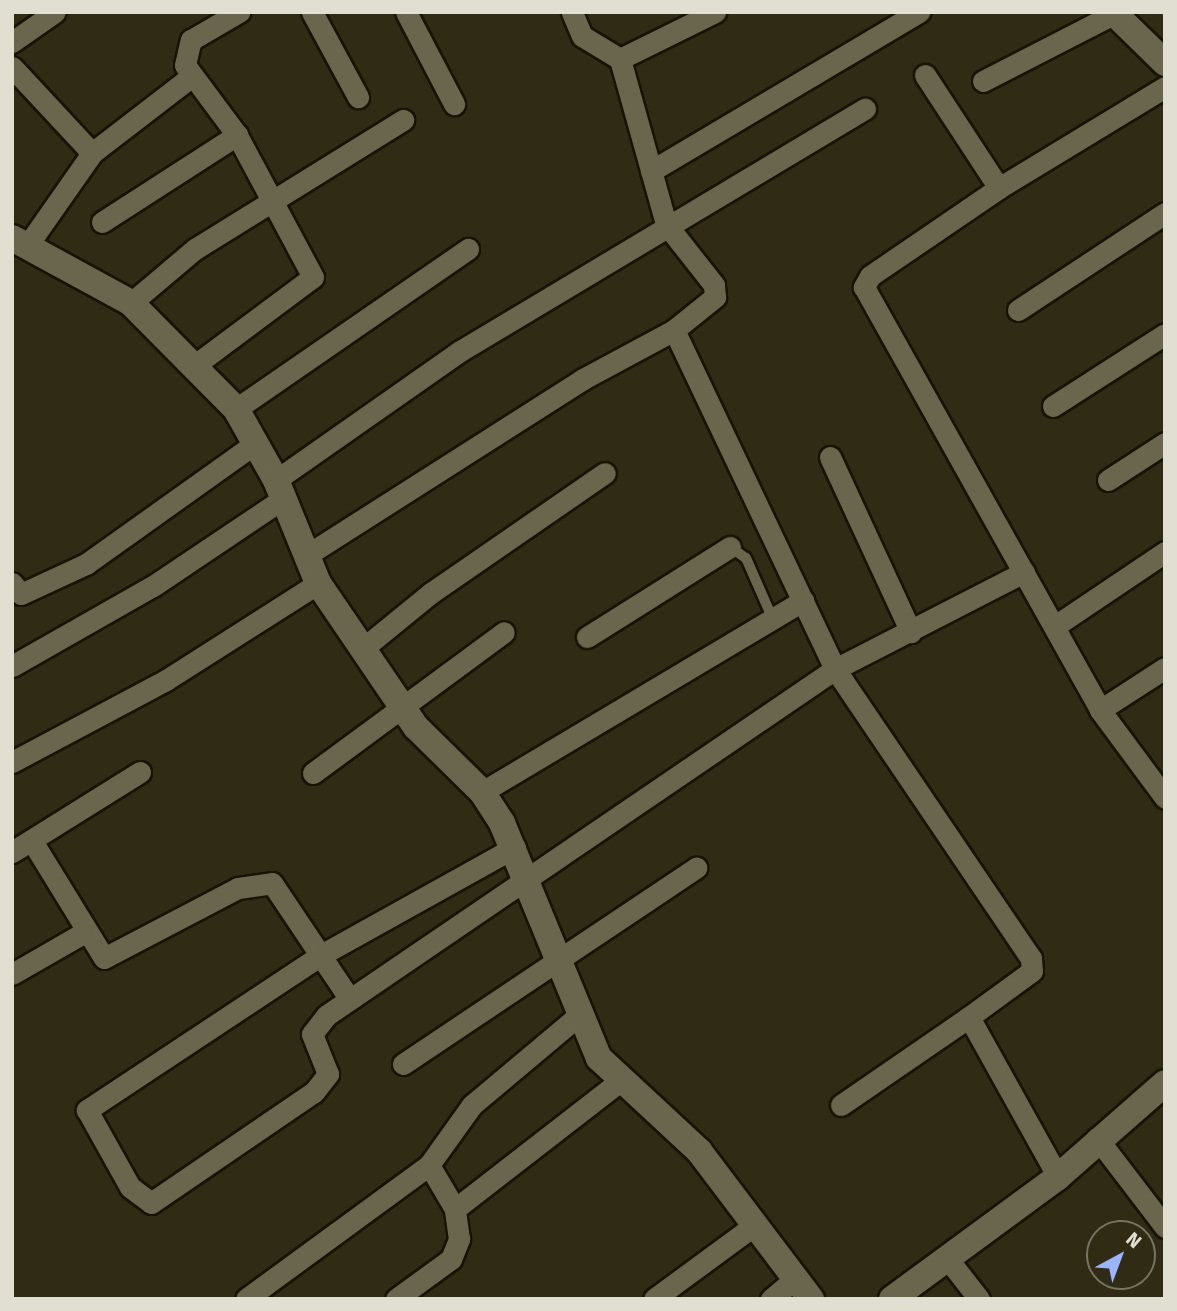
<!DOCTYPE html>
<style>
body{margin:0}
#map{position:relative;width:1177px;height:1311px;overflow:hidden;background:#2f2b15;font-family:"Fira Sans",sans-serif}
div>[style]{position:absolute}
.roads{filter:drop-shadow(2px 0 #171301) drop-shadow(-2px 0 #171301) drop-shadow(0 2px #171301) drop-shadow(0 -2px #171301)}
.service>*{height:10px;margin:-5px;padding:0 5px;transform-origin:5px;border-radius:5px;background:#6a664e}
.minor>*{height:21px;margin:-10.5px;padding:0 10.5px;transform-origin:10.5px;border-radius:10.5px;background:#6a664e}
.tertiary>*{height:26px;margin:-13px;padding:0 13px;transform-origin:13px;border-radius:13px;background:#6a664e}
span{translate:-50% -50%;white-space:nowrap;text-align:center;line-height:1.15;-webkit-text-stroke:6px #2f2b15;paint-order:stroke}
.frame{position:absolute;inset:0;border:14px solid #e1dfd1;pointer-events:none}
.north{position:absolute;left:1086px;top:1220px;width:70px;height:70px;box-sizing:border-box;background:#2f2b15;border:2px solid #767360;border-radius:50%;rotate:41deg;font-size:19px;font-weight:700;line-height:28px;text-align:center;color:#e1dfd1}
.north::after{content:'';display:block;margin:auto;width:24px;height:32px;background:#9cb4fd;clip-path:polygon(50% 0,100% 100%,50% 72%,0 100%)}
</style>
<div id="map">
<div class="roads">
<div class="service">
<div style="left:730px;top:547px;width:19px;rotate:35deg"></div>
<div style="left:746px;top:558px;width:62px;rotate:66.3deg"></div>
</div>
<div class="minor">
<div style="left:312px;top:12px;width:97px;rotate:61.6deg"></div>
<div style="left:406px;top:12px;width:104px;rotate:62.4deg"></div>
<div style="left:12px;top:42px;width:52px;rotate:-34.9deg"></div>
<div style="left:620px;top:59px;width:106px;rotate:-26.3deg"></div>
<div style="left:12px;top:67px;width:117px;rotate:47.1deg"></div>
<div style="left:925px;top:75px;width:135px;rotate:56.8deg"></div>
<div style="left:983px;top:81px;width:151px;rotate:-27.2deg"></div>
<div style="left:1165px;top:87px;width:194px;rotate:148.7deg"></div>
<div style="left:999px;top:188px;width:156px;rotate:145.7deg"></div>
<div style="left:870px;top:276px;width:13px;rotate:119deg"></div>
<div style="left:864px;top:287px;width:484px;rotate:60.8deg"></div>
<div style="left:1100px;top:710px;width:109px;rotate:53.5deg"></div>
<div style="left:651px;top:171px;width:312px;rotate:-30.7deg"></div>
<div style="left:102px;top:222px;width:161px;rotate:-32.8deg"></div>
<div style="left:27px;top:246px;width:113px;rotate:-55deg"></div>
<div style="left:92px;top:153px;width:126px;rotate:-37.6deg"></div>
<div style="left:131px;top:303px;width:84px;rotate:-40.2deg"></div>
<div style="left:195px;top:249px;width:245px;rotate:-31.8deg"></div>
<div style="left:1018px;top:310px;width:176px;rotate:-33.4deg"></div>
<div style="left:195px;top:365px;width:147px;rotate:-36.7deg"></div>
<div style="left:313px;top:277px;width:161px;rotate:-118.2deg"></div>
<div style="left:237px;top:135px;width:87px;rotate:-126.6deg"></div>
<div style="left:185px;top:65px;width:26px;rotate:-77deg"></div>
<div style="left:191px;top:40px;width:56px;rotate:-30.3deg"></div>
<div style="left:1053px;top:406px;width:133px;rotate:-32.7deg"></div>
<div style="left:236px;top:409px;width:282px;rotate:-34.6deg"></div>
<div style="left:830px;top:457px;width:193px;rotate:65.2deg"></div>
<div style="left:276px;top:480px;width:225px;rotate:-35deg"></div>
<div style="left:460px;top:351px;width:472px;rotate:-30.9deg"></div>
<div style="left:1108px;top:480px;width:68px;rotate:-33deg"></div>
<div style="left:307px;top:555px;width:327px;rotate:-32.5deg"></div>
<div style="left:583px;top:379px;width:103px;rotate:-28.3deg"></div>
<div style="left:1024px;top:572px;width:212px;rotate:152.8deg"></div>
<div style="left:835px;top:669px;width:349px;rotate:55.9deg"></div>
<div style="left:1031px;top:958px;width:13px;rotate:86deg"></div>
<div style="left:1032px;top:971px;width:78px;rotate:143.9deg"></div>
<div style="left:969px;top:1017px;width:183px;rotate:60.9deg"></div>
<div style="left:12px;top:583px;width:14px;rotate:51deg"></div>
<div style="left:21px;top:594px;width:72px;rotate:-24.8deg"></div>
<div style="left:86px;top:564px;width:205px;rotate:-35.5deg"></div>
<div style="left:1055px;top:626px;width:133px;rotate:-33.9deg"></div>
<div style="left:587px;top:637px;width:169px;rotate:-32.2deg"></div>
<div style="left:361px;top:650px;width:90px;rotate:-39.2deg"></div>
<div style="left:431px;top:593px;width:211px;rotate:-34.6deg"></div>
<div style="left:12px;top:666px;width:162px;rotate:-29.6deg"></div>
<div style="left:153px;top:586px;width:158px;rotate:-33.9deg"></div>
<div style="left:1100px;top:710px;width:77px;rotate:-32.9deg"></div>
<div style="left:12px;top:762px;width:174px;rotate:-28deg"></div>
<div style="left:166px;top:680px;width:180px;rotate:-32.5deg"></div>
<div style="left:313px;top:773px;width:237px;rotate:-36.4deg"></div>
<div style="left:482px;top:792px;width:374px;rotate:-30.8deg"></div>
<div style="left:32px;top:841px;width:137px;rotate:58.4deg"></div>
<div style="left:104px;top:958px;width:151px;rotate:-27.6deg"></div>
<div style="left:238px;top:888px;width:34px;rotate:-8deg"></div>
<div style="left:272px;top:883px;width:138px;rotate:56.2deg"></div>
<div style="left:515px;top:847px;width:222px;rotate:150.9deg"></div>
<div style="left:321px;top:955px;width:281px;rotate:146.5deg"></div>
<div style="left:87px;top:1110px;width:88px;rotate:60.8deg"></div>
<div style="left:130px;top:1187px;width:26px;rotate:37deg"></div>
<div style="left:151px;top:1203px;width:197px;rotate:-34.3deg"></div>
<div style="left:314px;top:1092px;width:23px;rotate:-52deg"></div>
<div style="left:328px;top:1074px;width:43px;rotate:-111.8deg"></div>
<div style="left:312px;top:1034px;width:24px;rotate:-52deg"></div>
<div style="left:327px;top:1015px;width:615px;rotate:-34.26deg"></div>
<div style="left:835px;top:669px;width:375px;rotate:-115.4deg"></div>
<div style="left:674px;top:330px;width:53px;rotate:-38.8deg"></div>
<div style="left:715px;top:297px;width:12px;rotate:-95deg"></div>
<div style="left:714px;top:285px;width:78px;rotate:-128.2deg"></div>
<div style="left:666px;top:224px;width:171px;rotate:-105.6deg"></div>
<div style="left:620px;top:59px;width:44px;rotate:-148.8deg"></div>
<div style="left:582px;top:36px;width:26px;rotate:-113deg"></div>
<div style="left:12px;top:852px;width:151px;rotate:-32deg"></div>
<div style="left:12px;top:974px;width:84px;rotate:-29.9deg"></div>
<div style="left:403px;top:1064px;width:353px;rotate:-33.8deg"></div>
<div style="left:841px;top:1105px;width:155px;rotate:-34.5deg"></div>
<div style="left:1097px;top:1138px;width:112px;rotate:52.6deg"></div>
<div style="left:429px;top:1165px;width:51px;rotate:59.4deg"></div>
<div style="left:947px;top:1258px;width:52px;rotate:52deg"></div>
<div style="left:246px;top:1299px;width:227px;rotate:-36.2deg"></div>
<div style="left:429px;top:1165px;width:74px;rotate:-54.4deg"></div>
<div style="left:472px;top:1105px;width:138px;rotate:-40deg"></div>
<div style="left:396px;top:1299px;width:68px;rotate:-36deg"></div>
<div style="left:451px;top:1259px;width:22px;rotate:-68deg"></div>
<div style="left:459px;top:1239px;width:30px;rotate:-98deg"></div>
<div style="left:455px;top:1209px;width:207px;rotate:-37.8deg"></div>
<div style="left:654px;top:1299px;width:127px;rotate:-36.3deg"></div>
<div style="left:771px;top:1299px;width:30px;rotate:-40deg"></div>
</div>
<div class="tertiary">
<div style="left:1113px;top:12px;width:73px;rotate:44.4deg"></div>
<div style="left:12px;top:238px;width:136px;rotate:28.6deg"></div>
<div style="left:131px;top:303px;width:149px;rotate:45.3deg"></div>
<div style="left:236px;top:409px;width:81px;rotate:60.6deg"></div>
<div style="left:276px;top:480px;width:111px;rotate:67.8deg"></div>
<div style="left:318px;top:583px;width:174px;rotate:55.8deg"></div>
<div style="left:416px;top:727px;width:93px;rotate:44.6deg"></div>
<div style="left:482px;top:792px;width:37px;rotate:57deg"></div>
<div style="left:502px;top:823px;width:254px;rotate:67.6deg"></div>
<div style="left:599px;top:1058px;width:137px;rotate:42.9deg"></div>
<div style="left:699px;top:1151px;width:186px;rotate:52.9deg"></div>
<div style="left:892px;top:1299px;width:206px;rotate:-36.3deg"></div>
<div style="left:1058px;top:1177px;width:142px;rotate:-41.3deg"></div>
</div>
</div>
<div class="frame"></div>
<div class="north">N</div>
</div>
